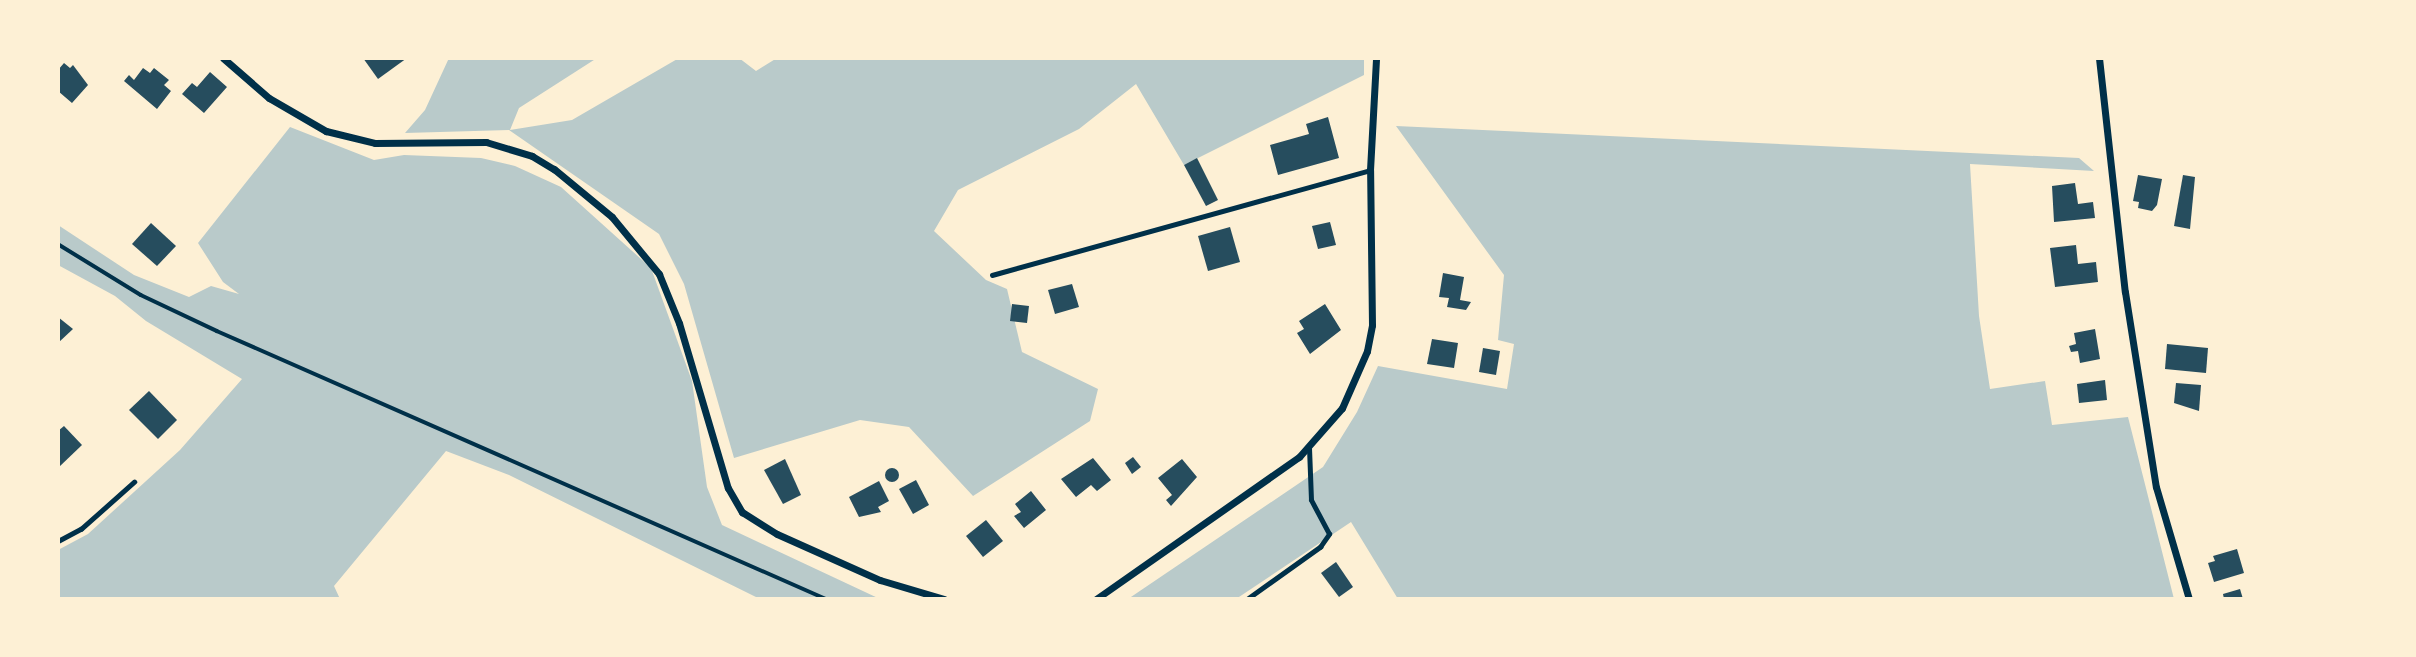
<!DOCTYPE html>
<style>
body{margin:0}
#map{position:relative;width:2416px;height:657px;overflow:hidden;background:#fdf0d5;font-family:Poppins,sans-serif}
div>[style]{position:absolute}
.green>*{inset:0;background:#b9caca}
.building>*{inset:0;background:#264d5e}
.round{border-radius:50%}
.path>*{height:3.5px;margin:-1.75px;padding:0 1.75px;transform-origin:1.75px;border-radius:1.75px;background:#003049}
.service>*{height:4.5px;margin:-2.25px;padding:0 2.25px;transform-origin:2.25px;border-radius:2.25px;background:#003049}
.minor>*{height:7px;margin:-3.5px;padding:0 3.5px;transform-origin:3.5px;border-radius:3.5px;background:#003049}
span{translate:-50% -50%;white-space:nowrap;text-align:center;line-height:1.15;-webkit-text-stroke:7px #fdf0d5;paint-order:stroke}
.frame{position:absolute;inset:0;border:60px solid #fdf0d5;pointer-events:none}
</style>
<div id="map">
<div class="green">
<div style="clip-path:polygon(449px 58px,597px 58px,519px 108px,510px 130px,572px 120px,679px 58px,739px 58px,756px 71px,777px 58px,1364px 58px,1364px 75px,1184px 165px,1136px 84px,1079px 129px,958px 190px,934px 231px,986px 280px,1007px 289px,1022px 352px,1098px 389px,1090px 421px,973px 496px,909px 427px,860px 420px,734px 458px,684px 284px,659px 234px,509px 130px,405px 133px,425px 110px)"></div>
<div style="clip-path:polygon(1396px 126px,2079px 158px,2094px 171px,1970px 164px,1979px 316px,1990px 389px,2045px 381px,2052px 425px,2128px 417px,2174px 599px,1398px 599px,1351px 522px,1236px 599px,1128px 599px,1323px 467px,1357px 412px,1378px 366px,1507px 389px,1514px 344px,1498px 340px,1504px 275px)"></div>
<div style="clip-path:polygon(290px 127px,374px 160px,404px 155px,481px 158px,515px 166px,561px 187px,651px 268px,692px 381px,707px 487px,722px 525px,880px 599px,760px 599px,509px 475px,446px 451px,334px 586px,340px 599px,58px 599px,58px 550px,88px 534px,180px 450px,242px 379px,146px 321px,115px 296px,58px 265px,58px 225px,134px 275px,189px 297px,211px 286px,239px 294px,223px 282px,198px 243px)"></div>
</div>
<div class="building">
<div style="clip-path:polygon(363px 58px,407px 58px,378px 79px)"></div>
<div style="clip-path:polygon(64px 63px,70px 68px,73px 65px,88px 85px,72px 103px,58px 91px,58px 70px)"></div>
<div style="clip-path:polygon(143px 68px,150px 73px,154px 68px,169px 80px,164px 85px,171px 91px,157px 109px,124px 81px,129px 75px,134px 80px)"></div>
<div style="clip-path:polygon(210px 72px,227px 87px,204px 113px,182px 94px,192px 83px,197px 87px)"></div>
<div style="clip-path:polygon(1328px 117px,1339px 158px,1278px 175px,1270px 145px,1309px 134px,1306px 124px)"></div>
<div style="clip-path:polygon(1197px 158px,1218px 200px,1206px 206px,1184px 165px)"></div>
<div style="clip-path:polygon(2138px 175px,2162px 179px,2157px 205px,2152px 211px,2138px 208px,2139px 202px,2133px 201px)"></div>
<div style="clip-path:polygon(2183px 175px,2195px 177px,2190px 229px,2174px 226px)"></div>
<div style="clip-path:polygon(2075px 183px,2078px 204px,2093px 202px,2095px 218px,2054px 222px,2052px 186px)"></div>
<div style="clip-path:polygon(1330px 222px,1336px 245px,1318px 249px,1312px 226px)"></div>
<div style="clip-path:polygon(151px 223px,176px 246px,157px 266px,132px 244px)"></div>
<div style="clip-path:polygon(1230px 227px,1240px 262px,1208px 271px,1198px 236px)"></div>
<div style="clip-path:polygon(2076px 245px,2078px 264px,2096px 262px,2098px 282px,2055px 287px,2050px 248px)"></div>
<div style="clip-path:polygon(1443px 273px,1464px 277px,1460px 300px,1471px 302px,1466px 310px,1447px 307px,1449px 298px,1439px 297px)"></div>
<div style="clip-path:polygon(1072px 284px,1079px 307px,1055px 314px,1048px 290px)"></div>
<div style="clip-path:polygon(1012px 304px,1029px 306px,1027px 323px,1010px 321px)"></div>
<div style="clip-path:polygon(1325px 304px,1341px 330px,1310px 354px,1297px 333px,1304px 329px,1299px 321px)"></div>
<div style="clip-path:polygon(58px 317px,73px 329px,58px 343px)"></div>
<div style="clip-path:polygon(2095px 329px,2100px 359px,2080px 363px,2078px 351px,2071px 352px,2069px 346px,2076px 344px,2074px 333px)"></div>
<div style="clip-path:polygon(1432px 339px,1458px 343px,1454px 368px,1427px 364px)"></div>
<div style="clip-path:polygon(2167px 344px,2208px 348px,2206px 373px,2165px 369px)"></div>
<div style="clip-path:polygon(1483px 348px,1500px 351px,1496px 375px,1479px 372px)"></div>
<div style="clip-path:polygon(2105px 380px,2107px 400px,2079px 403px,2077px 384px)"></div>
<div style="clip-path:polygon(2176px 383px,2201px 385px,2199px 411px,2174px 403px)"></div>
<div style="clip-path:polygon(149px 391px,177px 420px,158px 439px,129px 410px)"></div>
<div style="clip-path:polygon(64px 426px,82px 445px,58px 468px,58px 431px)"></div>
<div style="clip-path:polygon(1133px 457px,1141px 467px,1132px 474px,1125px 463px)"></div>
<div style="clip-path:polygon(1093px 458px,1111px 480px,1097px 491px,1091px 485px,1076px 497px,1061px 479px)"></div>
<div style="clip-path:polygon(785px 459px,801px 495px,783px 504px,764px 470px)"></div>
<div style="clip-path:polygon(1182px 459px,1197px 477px,1171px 506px,1166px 500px,1172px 495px,1158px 478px)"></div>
<div class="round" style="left:885px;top:468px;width:14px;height:14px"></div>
<div style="clip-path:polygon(916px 480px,929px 505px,913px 514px,899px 489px)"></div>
<div style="clip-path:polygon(879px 481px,889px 501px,878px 507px,881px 512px,859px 517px,849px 497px)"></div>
<div style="clip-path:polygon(1031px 491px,1046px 510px,1024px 528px,1014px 516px,1021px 512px,1015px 504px)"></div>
<div style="clip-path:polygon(986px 520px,1003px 541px,983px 557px,966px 536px)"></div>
<div style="clip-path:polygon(2237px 549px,2244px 573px,2214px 582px,2208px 563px,2215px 561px,2213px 556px)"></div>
<div style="clip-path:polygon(1336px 562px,1353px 587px,1339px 597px,1321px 573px)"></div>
<div style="clip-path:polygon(2240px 589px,2243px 599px,2224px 599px,2223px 594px)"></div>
</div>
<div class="path">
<div style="left:58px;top:244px;width:97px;rotate:31.6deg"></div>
<div style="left:141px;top:295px;width:84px;rotate:25.3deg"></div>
<div style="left:217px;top:331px;width:665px;rotate:23.75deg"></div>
<div style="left:730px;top:599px;width:14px"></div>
</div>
<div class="service">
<div style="left:992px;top:275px;width:392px;rotate:-15.5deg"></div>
<div style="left:58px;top:541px;width:26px;rotate:-28deg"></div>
<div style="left:81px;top:529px;width:71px;rotate:-41.6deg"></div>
<div style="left:1247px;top:599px;width:90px;rotate:-35.5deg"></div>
<div style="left:1320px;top:547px;width:16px;rotate:-55deg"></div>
<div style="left:1329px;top:534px;width:38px;rotate:-118deg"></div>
<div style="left:1311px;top:500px;width:51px;rotate:-92.2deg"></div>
</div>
<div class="minor">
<div style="left:223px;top:58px;width:61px;rotate:41deg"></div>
<div style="left:269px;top:98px;width:66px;rotate:30.1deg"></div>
<div style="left:326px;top:131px;width:50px;rotate:13.8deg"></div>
<div style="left:375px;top:143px;width:111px;rotate:-0.5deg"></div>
<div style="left:486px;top:142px;width:48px;rotate:16.9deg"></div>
<div style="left:532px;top:156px;width:26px;rotate:31deg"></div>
<div style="left:554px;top:169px;width:75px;rotate:39.6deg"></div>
<div style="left:612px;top:217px;width:74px;rotate:50.5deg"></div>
<div style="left:659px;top:274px;width:53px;rotate:67.8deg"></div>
<div style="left:679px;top:323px;width:172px;rotate:73.5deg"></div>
<div style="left:728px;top:488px;width:28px;rotate:60deg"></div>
<div style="left:742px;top:512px;width:41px;rotate:32.2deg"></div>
<div style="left:777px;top:534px;width:113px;rotate:24.1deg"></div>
<div style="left:880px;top:580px;width:67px;rotate:16.5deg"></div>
<div style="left:2099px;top:58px;width:235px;rotate:83.7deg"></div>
<div style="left:2125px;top:292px;width:197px;rotate:81deg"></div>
<div style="left:2156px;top:487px;width:117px;rotate:73.6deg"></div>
<div style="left:1096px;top:599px;width:248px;rotate:-35deg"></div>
<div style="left:1299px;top:457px;width:65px;rotate:-48.7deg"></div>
<div style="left:1342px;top:408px;width:62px;rotate:-66.3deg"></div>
<div style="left:1367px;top:351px;width:26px;rotate:-79deg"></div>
<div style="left:1372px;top:325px;width:155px;rotate:-90.7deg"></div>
<div style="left:1370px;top:170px;width:112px;rotate:-86.9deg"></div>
</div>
<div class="frame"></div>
</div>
